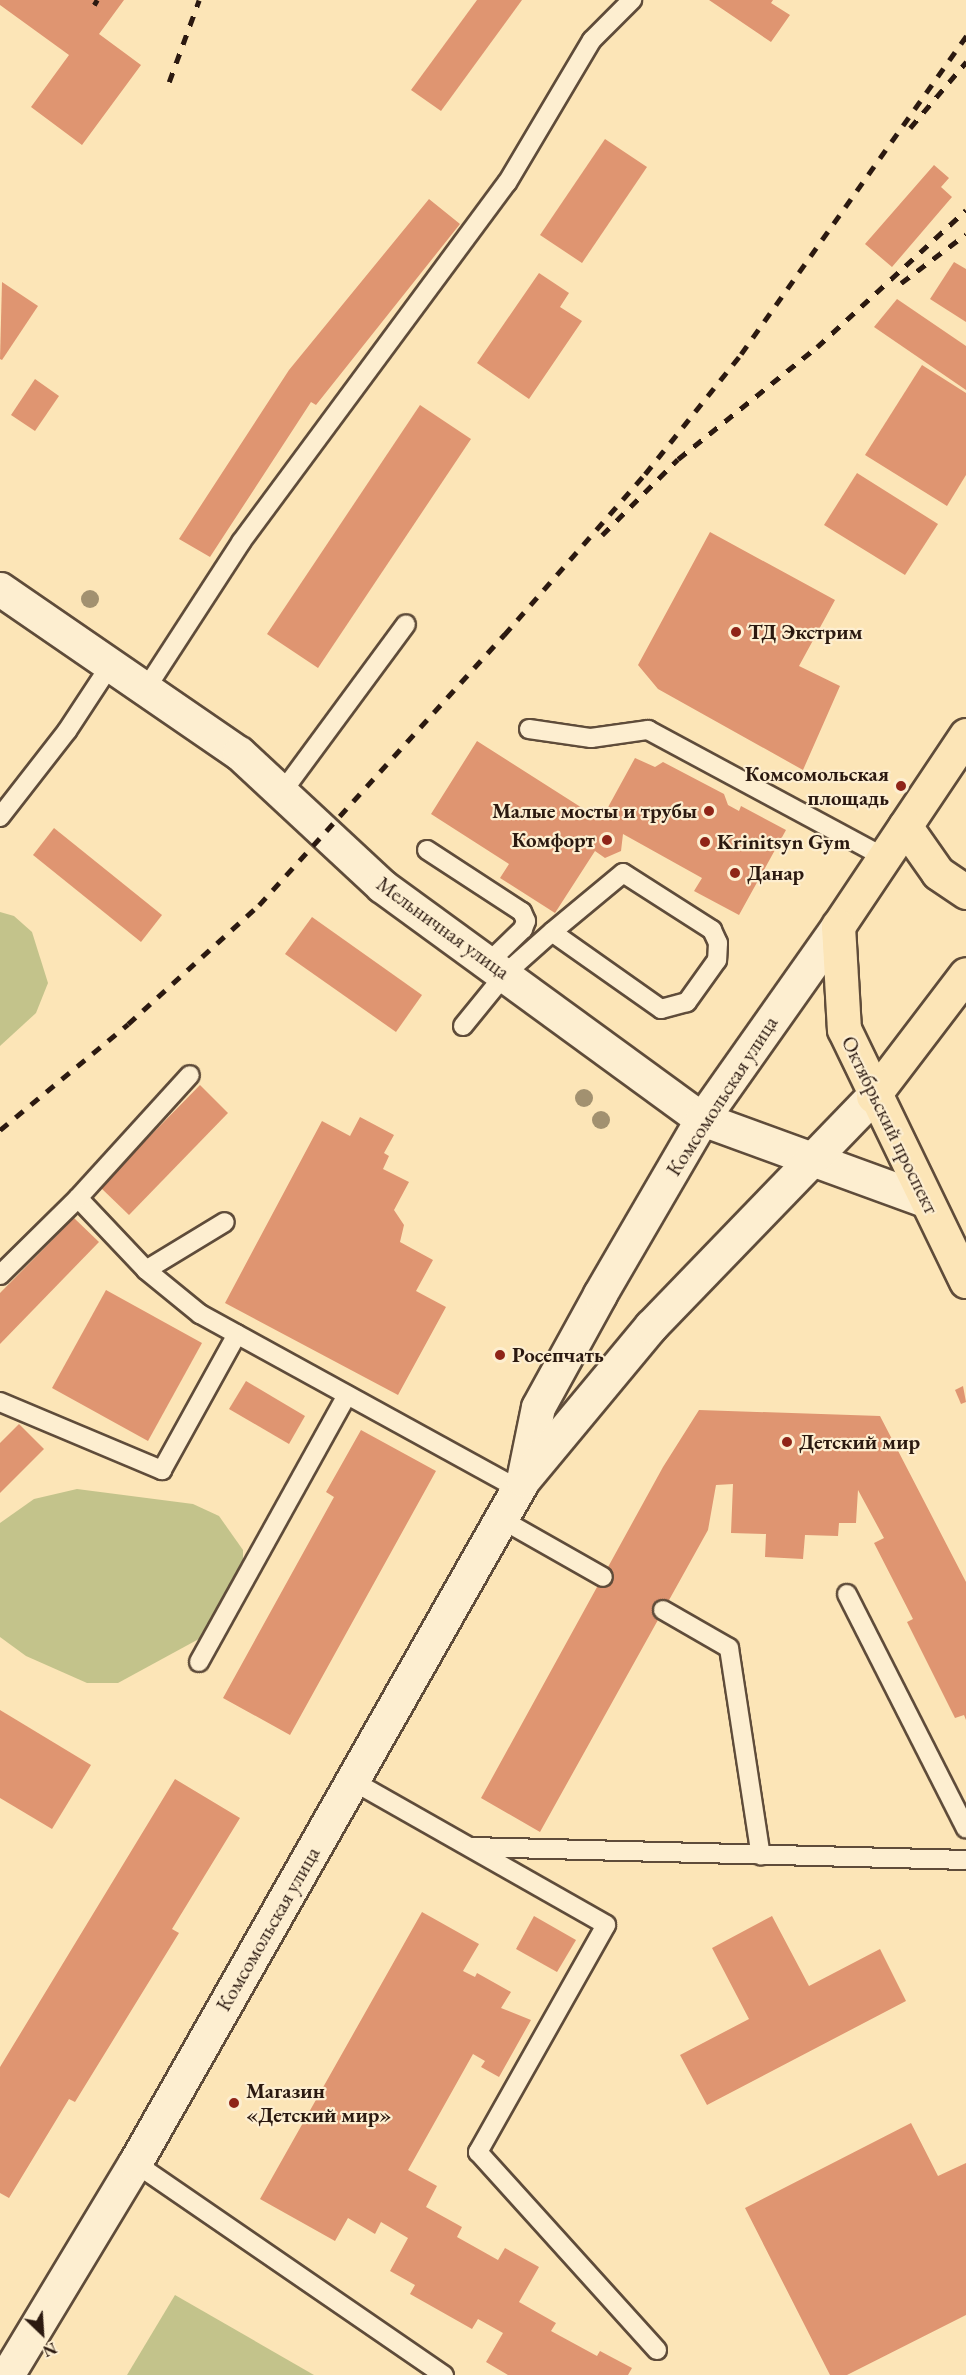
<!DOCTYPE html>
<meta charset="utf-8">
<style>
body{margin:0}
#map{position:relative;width:966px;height:2375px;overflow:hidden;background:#fce5b7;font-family:"EB Garamond",serif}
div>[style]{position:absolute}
.green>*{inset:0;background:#c3c38b}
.building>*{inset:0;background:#df9571}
.roads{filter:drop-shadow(2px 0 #5f4c3a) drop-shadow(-2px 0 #5f4c3a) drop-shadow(0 2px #5f4c3a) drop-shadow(0 -2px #5f4c3a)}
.lane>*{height:18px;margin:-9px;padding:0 9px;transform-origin:9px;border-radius:9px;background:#fdeed0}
.secondary>*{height:33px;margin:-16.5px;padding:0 16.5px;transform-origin:16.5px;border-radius:16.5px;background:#fdeed0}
.primary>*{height:33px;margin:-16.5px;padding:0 16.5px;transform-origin:16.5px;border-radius:16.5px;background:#fce5b7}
.rail>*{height:4.5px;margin-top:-2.25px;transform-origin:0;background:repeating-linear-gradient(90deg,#2b1910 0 10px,transparent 0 20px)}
.trees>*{width:18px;height:18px;margin:-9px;border-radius:50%;background:#a29170}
.dots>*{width:16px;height:16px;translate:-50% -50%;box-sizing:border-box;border:3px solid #fdeed0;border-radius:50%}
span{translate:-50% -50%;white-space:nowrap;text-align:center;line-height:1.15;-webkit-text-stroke:4.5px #fdeed0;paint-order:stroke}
.poi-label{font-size:21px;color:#2b1910;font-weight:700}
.left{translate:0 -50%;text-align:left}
.right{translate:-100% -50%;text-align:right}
.street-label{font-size:21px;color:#2b1910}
.north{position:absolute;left:12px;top:2303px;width:60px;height:60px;-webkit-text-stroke:4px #fdeed0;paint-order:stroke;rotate:155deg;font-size:16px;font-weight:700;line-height:24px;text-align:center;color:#2b1910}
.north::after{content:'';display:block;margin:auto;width:21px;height:27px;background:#2b1910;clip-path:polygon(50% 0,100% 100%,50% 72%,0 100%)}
</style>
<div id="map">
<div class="green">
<div style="clip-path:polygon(0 912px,14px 916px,32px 932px,48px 983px,36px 1013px,0 1046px)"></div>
<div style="clip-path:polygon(77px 1489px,193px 1504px,219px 1516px,243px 1550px,243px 1581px,208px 1634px,118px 1683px,87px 1683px,26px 1656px,0 1637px,0 1523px,34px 1499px)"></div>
<div style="clip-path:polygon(175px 2295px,314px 2375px,127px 2375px)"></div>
</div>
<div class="building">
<div style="clip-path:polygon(0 0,124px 0,99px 34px,141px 65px,82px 145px,31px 107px,69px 55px,0 5px)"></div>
<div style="clip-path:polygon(477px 0,522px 0,441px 111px,411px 90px)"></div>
<div style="clip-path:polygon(709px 0,773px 0,771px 3px,790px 15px,771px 42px)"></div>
<div style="clip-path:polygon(605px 139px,647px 167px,582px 263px,540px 235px)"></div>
<div style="clip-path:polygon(934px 165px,949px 178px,941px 187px,952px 197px,892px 267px,865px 244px)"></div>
<div style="clip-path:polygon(429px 199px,460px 224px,316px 405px,311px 402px,210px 557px,179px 539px,289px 370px)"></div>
<div style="clip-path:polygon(954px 262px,966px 269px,966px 322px,930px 299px)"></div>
<div style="clip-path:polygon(539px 273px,569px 293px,560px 307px,582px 321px,529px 399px,477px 363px)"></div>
<div style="clip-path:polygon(2px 282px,38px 306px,2px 360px,0 359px)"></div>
<div style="clip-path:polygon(897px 299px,966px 346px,966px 390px,874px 327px)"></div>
<div style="clip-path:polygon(922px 365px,966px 393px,966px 475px,947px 506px,865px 455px)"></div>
<div style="clip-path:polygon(35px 379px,59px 396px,35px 431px,11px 415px)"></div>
<div style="clip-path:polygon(420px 405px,471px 439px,318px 668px,267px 634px)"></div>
<div style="clip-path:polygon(857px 473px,938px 524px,905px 575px,824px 525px)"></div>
<div style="clip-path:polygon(710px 532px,835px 600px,799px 666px,840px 686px,803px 770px,658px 689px,638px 665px)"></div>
<div style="clip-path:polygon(477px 741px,601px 820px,635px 758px,655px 767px,663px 762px,724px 794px,728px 805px,739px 811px,741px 806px,786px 830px,739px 915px,694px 891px,702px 878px,623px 834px,621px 851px,605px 858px,595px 851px,555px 913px,500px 878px,509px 864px,431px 814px)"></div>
<div style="clip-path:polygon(54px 828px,162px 915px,141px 942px,33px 855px)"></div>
<div style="clip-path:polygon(312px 917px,422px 995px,396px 1032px,285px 954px)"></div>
<div style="clip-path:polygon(200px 1085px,228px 1113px,129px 1215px,100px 1187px)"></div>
<div style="clip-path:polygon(360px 1117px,394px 1135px,384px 1153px,389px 1156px,383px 1169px,409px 1182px,394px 1210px,404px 1225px,400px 1242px,433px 1260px,416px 1291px,446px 1307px,398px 1395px,225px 1303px,322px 1121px,350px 1136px)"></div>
<div style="clip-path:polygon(74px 1218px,99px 1242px,0 1344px,0 1293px)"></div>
<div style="clip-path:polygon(106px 1290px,202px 1343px,148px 1441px,52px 1388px)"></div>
<div style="clip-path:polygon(246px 1381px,305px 1416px,289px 1444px,229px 1409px)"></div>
<div style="clip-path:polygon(963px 1386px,966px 1402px,961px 1404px,955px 1390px)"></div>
<div style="clip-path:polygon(699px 1410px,880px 1416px,966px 1582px,966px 1720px,964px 1715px,955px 1718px,907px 1622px,913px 1619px,874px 1543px,884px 1538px,858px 1490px,856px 1523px,839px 1523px,838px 1536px,805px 1535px,803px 1559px,765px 1557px,766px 1534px,731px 1533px,733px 1484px,716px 1485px,708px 1530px,540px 1832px,481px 1798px,663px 1467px)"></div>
<div style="clip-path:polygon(19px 1424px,44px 1449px,0 1493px,0 1443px)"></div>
<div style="clip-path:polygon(361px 1430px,436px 1471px,290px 1735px,223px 1698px,334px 1497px,326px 1492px)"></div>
<div style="clip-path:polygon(0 1710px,91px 1765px,52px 1829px,0 1798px)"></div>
<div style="clip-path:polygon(175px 1779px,240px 1818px,172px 1929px,179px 1933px,75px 2102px,69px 2099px,9px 2198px,0 2193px,0 2067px)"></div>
<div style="clip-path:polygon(422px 1912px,479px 1944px,463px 1971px,475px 1977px,477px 1973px,511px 1992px,501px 2008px,531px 2020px,499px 2077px,481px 2067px,485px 2061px,473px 2054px,408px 2170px,437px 2186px,426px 2207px,462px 2227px,457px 2237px,498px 2260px,505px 2248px,539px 2267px,519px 2302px,556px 2323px,551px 2331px,597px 2356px,600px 2351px,632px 2368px,628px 2375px,508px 2375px,486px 2362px,503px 2333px,478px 2319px,472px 2329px,410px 2294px,415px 2285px,390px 2271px,408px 2238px,381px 2222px,375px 2234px,348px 2218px,335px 2241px,260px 2199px)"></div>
<div style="clip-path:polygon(534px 1916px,576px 1940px,557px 1972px,516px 1949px)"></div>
<div style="clip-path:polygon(772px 1916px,809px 1986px,880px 1949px,906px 2001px,707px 2105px,680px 2055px,749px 2019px,712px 1948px)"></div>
<div style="clip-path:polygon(911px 2123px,938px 2176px,966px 2163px,966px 2315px,847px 2375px,830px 2375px,745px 2208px)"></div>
</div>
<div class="roads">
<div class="lane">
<div style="left:147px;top:687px;width:173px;rotate:-57deg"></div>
<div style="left:241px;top:542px;width:447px;rotate:-53.5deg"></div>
<div style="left:507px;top:183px;width:166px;rotate:-59.3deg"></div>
<div style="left:592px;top:40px;width:57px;rotate:-45deg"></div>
<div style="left:529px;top:729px;width:63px;rotate:8.3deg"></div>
<div style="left:591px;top:738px;width:58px;rotate:-8deg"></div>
<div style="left:648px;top:730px;width:268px;rotate:28.3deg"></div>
<div style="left:283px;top:791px;width:207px;rotate:-53.6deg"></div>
<div style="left:0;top:817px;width:109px;rotate:-52.1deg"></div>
<div style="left:67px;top:731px;width:80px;rotate:-56.7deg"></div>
<div style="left:427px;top:850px;width:113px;rotate:33.1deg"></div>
<div style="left:522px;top:912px;width:10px;rotate:66deg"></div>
<div style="left:526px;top:921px;width:9px;rotate:111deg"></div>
<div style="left:523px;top:929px;width:47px;rotate:135.9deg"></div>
<div style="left:463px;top:1026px;width:68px;rotate:-50.9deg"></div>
<div style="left:506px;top:973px;width:62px;rotate:-41.7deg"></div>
<div style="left:552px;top:932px;width:92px;rotate:-39.7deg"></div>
<div style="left:623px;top:873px;width:106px;rotate:32.6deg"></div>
<div style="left:712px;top:930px;width:14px;rotate:65deg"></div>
<div style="left:718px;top:943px;width:17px;rotate:93deg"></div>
<div style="left:717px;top:960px;width:52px;rotate:125.5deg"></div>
<div style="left:687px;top:1002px;width:27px;rotate:165deg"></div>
<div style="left:661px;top:1009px;width:133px;rotate:-144.8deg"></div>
<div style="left:78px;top:1198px;width:99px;rotate:46.6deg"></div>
<div style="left:146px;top:1270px;width:70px;rotate:39.2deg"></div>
<div style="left:200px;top:1314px;width:363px;rotate:28.8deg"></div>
<div style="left:146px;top:1270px;width:92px;rotate:-31.3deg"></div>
<div style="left:0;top:1275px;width:110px;rotate:-44.6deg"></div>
<div style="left:78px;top:1198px;width:166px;rotate:-47.7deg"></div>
<div style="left:0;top:1402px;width:176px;rotate:22.8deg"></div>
<div style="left:162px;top:1470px;width:155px;rotate:-61.1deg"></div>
<div style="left:501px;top:1519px;width:117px;rotate:29.6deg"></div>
<div style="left:847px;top:1594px;width:263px;rotate:63.1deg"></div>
<div style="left:663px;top:1610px;width:76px;rotate:29.9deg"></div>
<div style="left:729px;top:1648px;width:210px;rotate:81.3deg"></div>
<div style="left:199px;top:1662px;width:305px;rotate:-61deg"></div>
<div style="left:353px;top:1781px;width:291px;rotate:29.6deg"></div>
<div style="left:606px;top:1925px;width:261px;rotate:119.4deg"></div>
<div style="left:478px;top:2152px;width:267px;rotate:47.9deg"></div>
<div style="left:471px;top:1847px;width:495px;rotate:1.5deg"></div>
<div style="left:135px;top:2163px;width:375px;rotate:34.5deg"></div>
</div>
<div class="secondary">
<div style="left:0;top:589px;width:290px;rotate:34.5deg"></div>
<div style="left:239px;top:753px;width:195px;rotate:42.9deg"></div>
<div style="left:382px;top:886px;width:396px;rotate:36.1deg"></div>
<div style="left:702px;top:1119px;width:237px;rotate:20deg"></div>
<div style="left:524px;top:1475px;width:69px;rotate:-78.4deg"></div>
<div style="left:538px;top:1407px;width:129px;rotate:-61.2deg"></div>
<div style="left:600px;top:1294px;width:203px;rotate:-59.8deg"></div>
<div style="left:702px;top:1119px;width:236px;rotate:-54.8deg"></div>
<div style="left:7px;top:2375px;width:248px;rotate:-58.9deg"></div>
<div style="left:135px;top:2163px;width:786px;rotate:-60.4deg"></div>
<div style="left:523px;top:1480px;width:200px;rotate:-50.3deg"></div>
<div style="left:651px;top:1326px;width:320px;rotate:-46deg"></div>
</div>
<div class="primary">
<div style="left:966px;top:735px;width:230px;rotate:123.8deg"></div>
<div style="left:838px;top:926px;width:103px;rotate:86.7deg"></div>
<div style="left:844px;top:1029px;width:280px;rotate:64.2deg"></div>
<div style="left:905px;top:826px;width:57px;rotate:54.9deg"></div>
<div style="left:938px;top:873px;width:34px;rotate:34deg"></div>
<div style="left:873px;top:1096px;width:153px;rotate:-52.7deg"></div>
</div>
</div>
<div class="rail">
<div style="left:94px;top:5px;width:6px;rotate:-59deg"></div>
<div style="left:169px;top:82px;width:87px;rotate:-69.9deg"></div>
<div style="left:910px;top:128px;width:87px;rotate:-49.7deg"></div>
<div style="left:901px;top:283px;width:81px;rotate:-37deg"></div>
<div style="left:602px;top:535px;width:107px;rotate:-45deg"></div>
<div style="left:678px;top:459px;width:179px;rotate:-38.9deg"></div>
<div style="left:817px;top:347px;width:202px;rotate:-42.6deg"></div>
<div style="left:0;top:1130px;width:166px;rotate:-39.6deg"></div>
<div style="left:128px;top:1024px;width:177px;rotate:-42.3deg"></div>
<div style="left:259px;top:905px;width:365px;rotate:-47.8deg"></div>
<div style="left:504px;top:635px;width:214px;rotate:-48.8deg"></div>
<div style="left:645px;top:474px;width:154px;rotate:-51.3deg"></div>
<div style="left:741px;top:354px;width:390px;rotate:-54.7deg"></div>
</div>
<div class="trees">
<div style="left:90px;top:599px"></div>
<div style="left:584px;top:1098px"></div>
<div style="left:601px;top:1120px"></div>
</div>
<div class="dots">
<div style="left:736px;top:632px;background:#8f2418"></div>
<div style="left:901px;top:786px;background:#8f2418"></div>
<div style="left:709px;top:811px;background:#8f2418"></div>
<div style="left:607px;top:840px;background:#8f2418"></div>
<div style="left:705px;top:842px;background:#8f2418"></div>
<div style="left:735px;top:873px;background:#8f2418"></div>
<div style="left:500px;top:1355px;background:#8f2418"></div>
<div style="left:787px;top:1442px;background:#8f2418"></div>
<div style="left:234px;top:2103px;background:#8f2418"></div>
</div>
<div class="poi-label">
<span class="left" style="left:748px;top:632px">ТД Экстрим</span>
<span class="right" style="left:889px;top:786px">Комсомольская<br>площадь</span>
<span class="right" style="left:697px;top:811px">Малые мосты и трубы</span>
<span class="right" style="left:595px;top:840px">Комфорт</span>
<span class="left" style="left:717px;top:842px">Krinitsyn Gym</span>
<span class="left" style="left:747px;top:873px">Данар</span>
<span class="left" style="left:512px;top:1355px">Росепчать</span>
<span class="left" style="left:799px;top:1442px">Детский мир</span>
<span class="left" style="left:246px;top:2103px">Магазин<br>«Детский мир»</span>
</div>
<div class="street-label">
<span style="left:443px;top:928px;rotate:36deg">Мельничная улица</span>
<span style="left:722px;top:1096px;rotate:-57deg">Комсомольская улица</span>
<span style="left:890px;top:1125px;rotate:64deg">Октябрьский проспект</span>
<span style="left:268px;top:1929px;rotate:-60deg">Комсомольская улица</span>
</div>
<div class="north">N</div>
</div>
